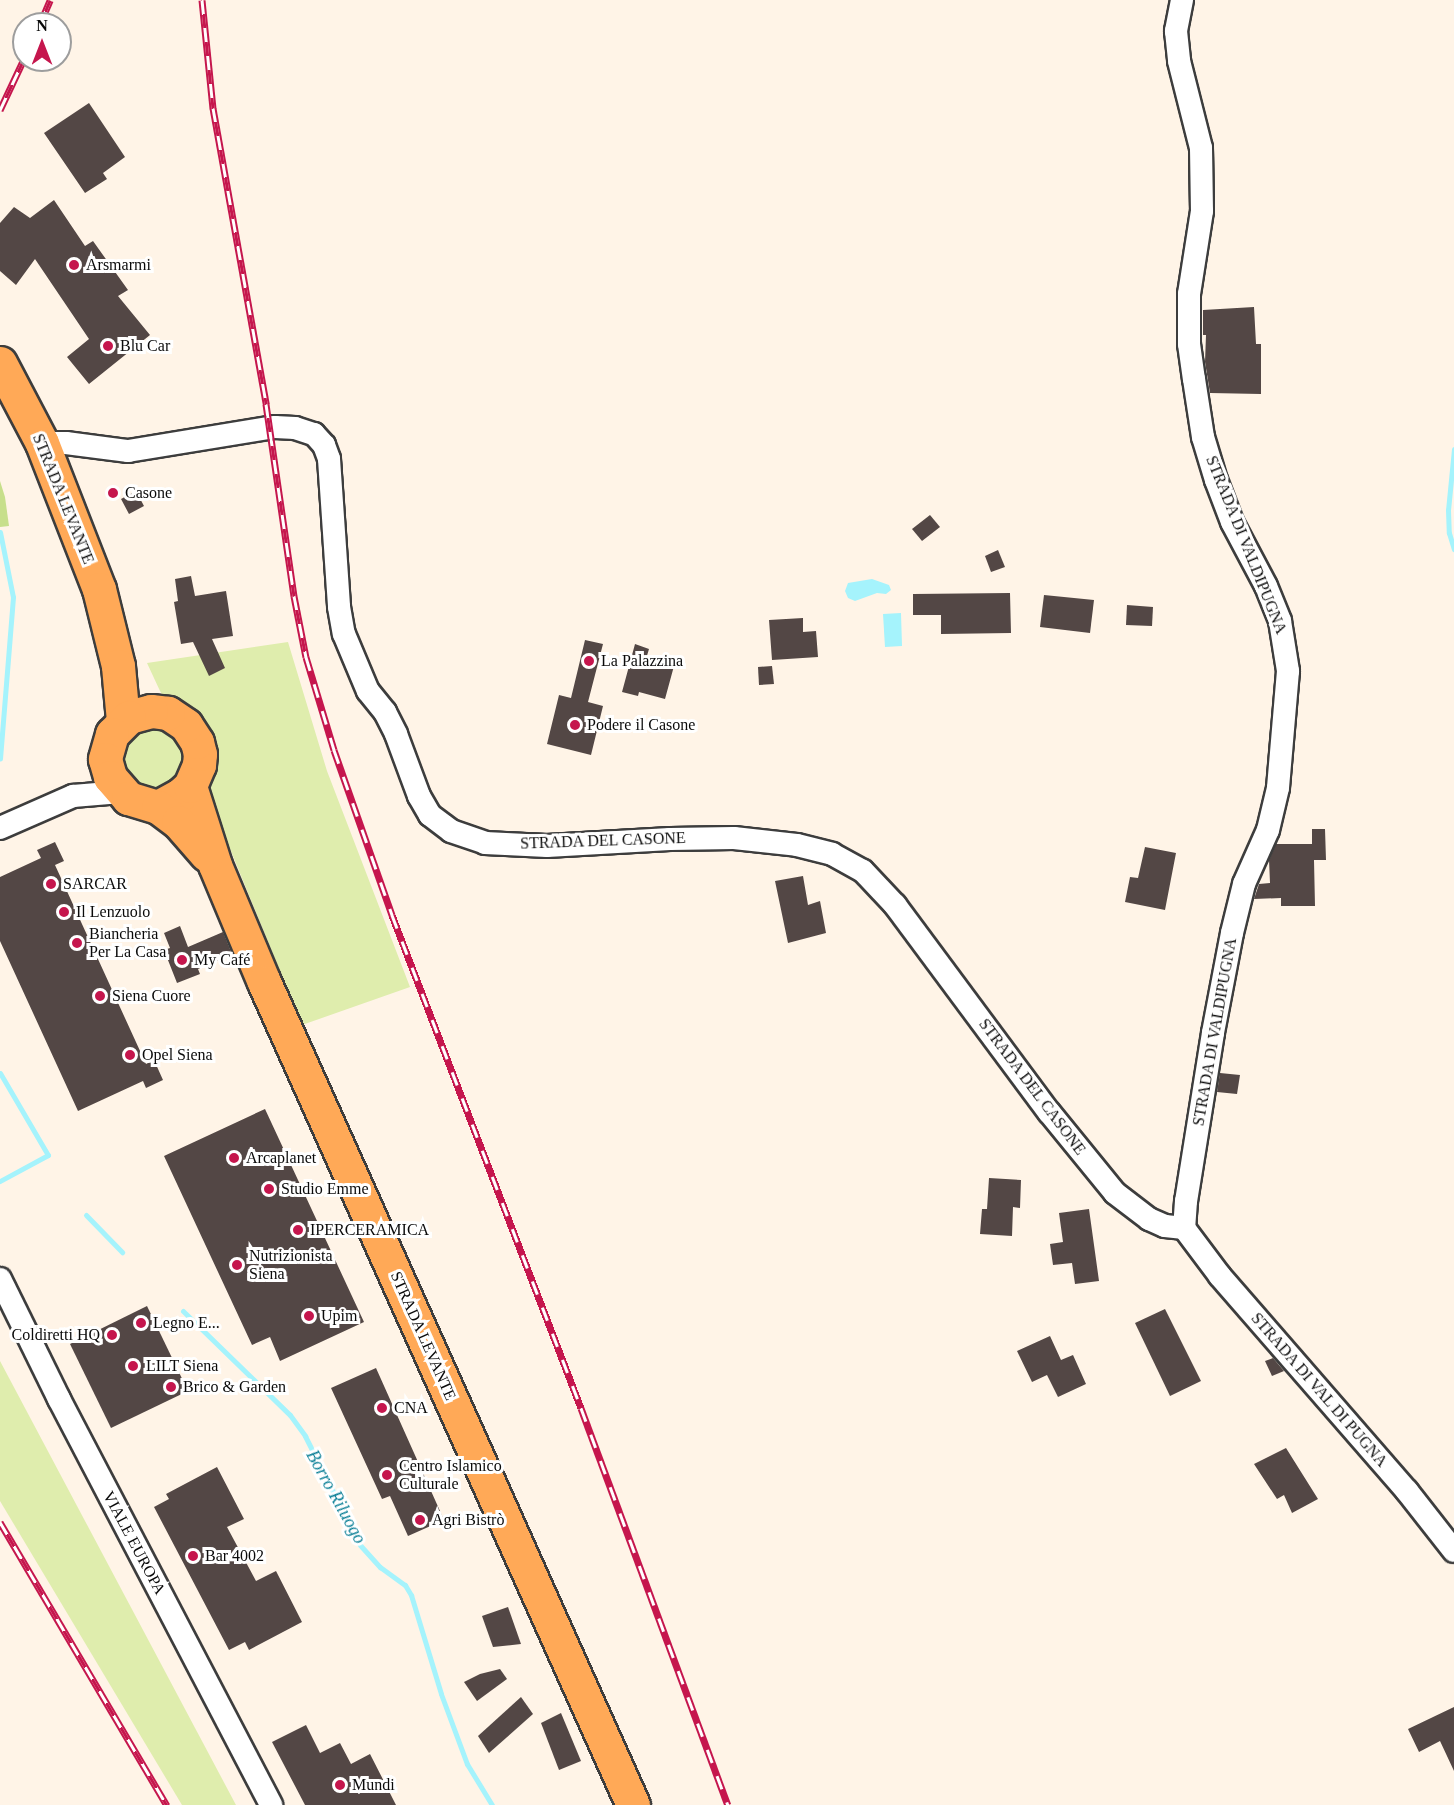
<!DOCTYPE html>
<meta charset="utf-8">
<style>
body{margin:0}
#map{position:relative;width:1454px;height:1805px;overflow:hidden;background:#fff4e7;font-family:"Times New Roman",serif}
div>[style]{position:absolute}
.green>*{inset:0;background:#dfedad}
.round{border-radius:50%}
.forest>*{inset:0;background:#c7df8b}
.water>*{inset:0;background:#a5f3fc}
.stream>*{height:5px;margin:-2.5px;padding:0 2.5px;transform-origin:2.5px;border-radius:2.5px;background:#a5f3fc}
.building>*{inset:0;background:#534745}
.roads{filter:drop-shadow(2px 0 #3d3d3d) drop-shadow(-2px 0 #3d3d3d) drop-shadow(0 2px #3d3d3d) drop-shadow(0 -2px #3d3d3d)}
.street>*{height:22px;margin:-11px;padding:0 11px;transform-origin:11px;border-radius:11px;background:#fff}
.primary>*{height:33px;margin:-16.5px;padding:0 16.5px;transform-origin:16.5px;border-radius:16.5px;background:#ffa957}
.rail>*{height:7px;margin-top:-3.5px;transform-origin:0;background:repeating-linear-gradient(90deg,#fff 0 14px,#c5164d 0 28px);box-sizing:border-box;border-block:2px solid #c5164d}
.dots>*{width:16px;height:16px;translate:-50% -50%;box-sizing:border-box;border:3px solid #fff;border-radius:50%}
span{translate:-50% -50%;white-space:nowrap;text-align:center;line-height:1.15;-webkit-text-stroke:6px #fff;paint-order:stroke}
.poi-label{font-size:16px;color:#0a0a0a}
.left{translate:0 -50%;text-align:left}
.right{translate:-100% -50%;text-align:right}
.street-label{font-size:16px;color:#0a0a0a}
.water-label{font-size:18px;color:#0a7f96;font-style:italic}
.north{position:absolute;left:12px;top:12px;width:60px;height:60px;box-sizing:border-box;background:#fff;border:2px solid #9d9d9d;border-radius:50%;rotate:0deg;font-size:16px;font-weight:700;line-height:24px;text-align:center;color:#0a0a0a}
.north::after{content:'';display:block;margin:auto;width:21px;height:27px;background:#c5164d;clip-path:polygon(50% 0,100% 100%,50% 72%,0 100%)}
</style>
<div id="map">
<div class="green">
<div style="clip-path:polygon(288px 642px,327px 771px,410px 987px,302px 1025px,215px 812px,210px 792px,209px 766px,160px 691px,147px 663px)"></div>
<div class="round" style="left:121px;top:727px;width:62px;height:62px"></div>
<div style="clip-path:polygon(0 1361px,236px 1805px,182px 1805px,0 1501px)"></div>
</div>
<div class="forest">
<div style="clip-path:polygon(0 481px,5px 497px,9px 526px,0 527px)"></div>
</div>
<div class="water">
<div style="clip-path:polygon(872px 579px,889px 585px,891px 590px,886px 594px,877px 593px,855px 601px,848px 598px,845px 591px,848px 583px)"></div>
<div style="clip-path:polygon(901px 613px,902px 646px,885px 647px,883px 614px)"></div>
</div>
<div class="stream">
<div style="left:1454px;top:449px;width:61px;rotate:95.6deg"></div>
<div style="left:1448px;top:510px;width:23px;rotate:88deg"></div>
<div style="left:1449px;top:533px;width:17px;rotate:73deg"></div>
<div style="left:0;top:532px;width:66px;rotate:78.7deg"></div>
<div style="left:13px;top:597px;width:162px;rotate:94.6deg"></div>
<div style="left:0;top:1073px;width:95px;rotate:59.7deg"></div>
<div style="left:48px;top:1155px;width:55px;rotate:151.6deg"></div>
<div style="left:86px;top:1215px;width:52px;rotate:45.8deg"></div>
<div style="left:183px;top:1311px;width:149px;rotate:44.2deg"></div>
<div style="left:290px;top:1415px;width:26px;rotate:54deg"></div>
<div style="left:305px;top:1436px;width:122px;rotate:63.2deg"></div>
<div style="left:360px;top:1545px;width:30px;rotate:48deg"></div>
<div style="left:380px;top:1567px;width:31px;rotate:36deg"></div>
<div style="left:405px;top:1585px;width:12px;rotate:59deg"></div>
<div style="left:411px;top:1595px;width:103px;rotate:73.1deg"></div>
<div style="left:441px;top:1694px;width:75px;rotate:69.6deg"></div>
<div style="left:467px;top:1764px;width:48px;rotate:58.6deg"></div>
</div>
<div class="building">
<div style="clip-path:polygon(89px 103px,125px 157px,103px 173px,107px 179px,85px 193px,44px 133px)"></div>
<div style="clip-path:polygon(54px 200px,85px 246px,93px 241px,128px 290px,118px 296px,150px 335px,89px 384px,67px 357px,89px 339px,35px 259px,16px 285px,0 271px,0 223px,14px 207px,30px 218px)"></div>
<div style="clip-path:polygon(1254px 307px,1256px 344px,1261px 344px,1261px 394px,1210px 393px,1205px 362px,1206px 335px,1203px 335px,1203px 310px)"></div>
<div style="clip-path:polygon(136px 491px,144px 506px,129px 514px,121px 499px)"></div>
<div style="clip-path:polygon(930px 515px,940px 527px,922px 541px,912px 529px)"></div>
<div style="clip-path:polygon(998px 550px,1005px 567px,991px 572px,985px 556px)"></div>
<div style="clip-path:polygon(191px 576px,195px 596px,226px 591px,233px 636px,212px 639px,225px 668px,209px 676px,193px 642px,181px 644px,174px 602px,178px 601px,175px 579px)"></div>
<div style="clip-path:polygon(1010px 593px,1011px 633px,941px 634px,941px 615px,913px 615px,913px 594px)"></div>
<div style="clip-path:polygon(1044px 595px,1094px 600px,1090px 633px,1040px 627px)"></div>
<div style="clip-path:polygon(1127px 605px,1153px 607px,1152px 626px,1126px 625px)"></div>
<div style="clip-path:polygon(803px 618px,803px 632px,816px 631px,818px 657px,772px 660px,769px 620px)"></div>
<div style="clip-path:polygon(585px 640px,603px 644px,588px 702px,603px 706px,591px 755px,547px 744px,559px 695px,571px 698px)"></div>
<div style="clip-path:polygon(635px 644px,649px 649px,646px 659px,674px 666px,665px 699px,639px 692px,638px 696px,622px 692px)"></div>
<div style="clip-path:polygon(772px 666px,774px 684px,759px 685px,758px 667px)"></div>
<div style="clip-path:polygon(1312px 829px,1325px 829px,1326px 860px,1314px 860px,1315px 906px,1281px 906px,1281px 898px,1254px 899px,1259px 884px,1270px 883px,1269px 860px,1276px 844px,1312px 844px)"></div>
<div style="clip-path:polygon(55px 842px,64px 861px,55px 865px,146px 1064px,154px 1060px,163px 1080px,146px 1088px,143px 1081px,78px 1111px,0 941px,0 877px,41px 858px,37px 850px)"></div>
<div style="clip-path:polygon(1145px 847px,1176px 853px,1165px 910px,1125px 902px,1130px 877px,1138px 878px)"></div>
<div style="clip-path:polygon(803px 876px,808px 905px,820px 901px,826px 933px,788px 943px,775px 881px)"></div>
<div style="clip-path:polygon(180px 926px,188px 947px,223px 932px,232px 954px,198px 969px,200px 974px,177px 983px,164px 950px,170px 948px,164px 933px)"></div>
<div style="clip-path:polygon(1220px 1073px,1240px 1075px,1237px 1094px,1217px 1092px)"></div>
<div style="clip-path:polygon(265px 1109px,364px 1322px,280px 1361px,270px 1337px,252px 1345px,164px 1156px)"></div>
<div style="clip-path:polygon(989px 1178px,1021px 1180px,1020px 1208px,1013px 1207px,1012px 1236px,980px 1234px,982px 1209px,987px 1209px)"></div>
<div style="clip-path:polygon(1089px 1209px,1099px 1281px,1075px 1284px,1072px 1263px,1053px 1265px,1050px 1244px,1063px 1242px,1059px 1213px)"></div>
<div style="clip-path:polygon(147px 1306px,188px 1391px,111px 1428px,70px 1344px)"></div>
<div style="clip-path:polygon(1165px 1309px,1201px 1381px,1170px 1396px,1135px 1323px)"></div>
<div style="clip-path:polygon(1050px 1336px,1061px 1360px,1073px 1355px,1086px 1384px,1058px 1397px,1047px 1375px,1032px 1382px,1017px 1351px)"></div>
<div style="clip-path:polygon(1273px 1358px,1284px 1371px,1272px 1376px,1265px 1361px)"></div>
<div style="clip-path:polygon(376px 1368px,444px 1520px,408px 1536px,390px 1496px,382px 1499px,331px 1388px)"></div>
<div style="clip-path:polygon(1286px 1448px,1318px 1499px,1292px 1513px,1284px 1495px,1277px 1499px,1254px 1464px)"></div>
<div style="clip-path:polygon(217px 1467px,244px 1519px,227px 1527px,256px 1581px,276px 1571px,302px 1622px,249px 1650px,245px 1642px,229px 1650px,154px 1507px,169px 1499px,166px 1494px)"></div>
<div style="clip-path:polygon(508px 1607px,521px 1644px,493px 1647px,482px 1616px)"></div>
<div style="clip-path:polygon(500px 1669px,507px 1679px,477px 1701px,464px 1682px,480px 1674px)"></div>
<div style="clip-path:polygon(521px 1697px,533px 1714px,489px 1753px,478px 1736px)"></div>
<div style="clip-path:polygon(1454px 1707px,1454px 1771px,1440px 1741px,1419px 1752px,1408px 1729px)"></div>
<div style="clip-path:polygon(561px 1713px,581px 1761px,559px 1770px,541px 1723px)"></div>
<div style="clip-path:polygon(306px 1725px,320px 1753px,340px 1743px,351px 1764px,370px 1754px,396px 1805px,305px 1805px,272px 1742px)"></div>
</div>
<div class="roads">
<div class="street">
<div style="left:1182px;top:0;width:32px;rotate:101deg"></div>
<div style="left:1176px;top:31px;width:30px;rotate:84deg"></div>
<div style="left:1179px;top:61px;width:90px;rotate:75.8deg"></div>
<div style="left:1201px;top:148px;width:63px;rotate:89.1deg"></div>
<div style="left:1202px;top:211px;width:84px;rotate:98.9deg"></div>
<div style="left:1189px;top:294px;width:50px;rotate:90deg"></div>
<div style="left:1189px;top:344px;width:35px;rotate:82deg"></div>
<div style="left:1194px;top:379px;width:59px;rotate:81.2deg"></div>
<div style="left:1203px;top:437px;width:45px;rotate:73.2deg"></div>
<div style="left:1216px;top:480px;width:45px;rotate:69.1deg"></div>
<div style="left:1232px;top:522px;width:72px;rotate:62deg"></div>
<div style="left:1266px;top:586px;width:38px;rotate:68deg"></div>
<div style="left:1280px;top:621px;width:51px;rotate:80.9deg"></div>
<div style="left:1288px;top:671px;width:117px;rotate:94.9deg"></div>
<div style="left:1278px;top:788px;width:43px;rotate:103.4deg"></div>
<div style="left:1268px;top:830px;width:59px;rotate:114deg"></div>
<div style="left:1244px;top:884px;width:50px;rotate:103.8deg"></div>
<div style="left:1232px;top:933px;width:102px;rotate:100.8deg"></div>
<div style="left:1213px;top:1033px;width:170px;rotate:99.1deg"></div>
<div style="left:1186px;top:1201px;width:27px;rotate:94deg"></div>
<div style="left:1184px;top:1228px;width:60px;rotate:53.1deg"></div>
<div style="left:1220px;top:1276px;width:285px;rotate:49deg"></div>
<div style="left:1407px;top:1491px;width:76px;rotate:51.9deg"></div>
<div style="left:42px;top:443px;width:24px"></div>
<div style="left:66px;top:443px;width:63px;rotate:7.4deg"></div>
<div style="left:128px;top:451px;width:149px;rotate:-9.3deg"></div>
<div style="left:275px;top:427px;width:20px;rotate:3deg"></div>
<div style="left:295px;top:428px;width:20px;rotate:18deg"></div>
<div style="left:314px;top:434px;width:15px;rotate:48deg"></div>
<div style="left:324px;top:445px;width:15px;rotate:70deg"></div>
<div style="left:329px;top:459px;width:148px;rotate:86.1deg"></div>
<div style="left:339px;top:607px;width:27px;rotate:80deg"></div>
<div style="left:344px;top:634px;width:62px;rotate:67.2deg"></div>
<div style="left:368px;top:691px;width:27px;rotate:51deg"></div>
<div style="left:385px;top:712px;width:25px;rotate:63deg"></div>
<div style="left:396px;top:734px;width:66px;rotate:69.6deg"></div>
<div style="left:419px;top:796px;width:22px;rotate:60deg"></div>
<div style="left:430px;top:815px;width:26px;rotate:37deg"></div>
<div style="left:451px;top:831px;width:36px;rotate:19deg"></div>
<div style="left:485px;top:843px;width:62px;rotate:2.8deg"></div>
<div style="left:547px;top:846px;width:123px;rotate:-3.3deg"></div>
<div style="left:670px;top:839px;width:64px;rotate:-0.9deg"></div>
<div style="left:734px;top:838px;width:63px;rotate:6.3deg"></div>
<div style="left:797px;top:845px;width:36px;rotate:14deg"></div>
<div style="left:832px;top:854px;width:35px;rotate:29deg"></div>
<div style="left:863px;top:871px;width:47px;rotate:46.7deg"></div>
<div style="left:895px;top:905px;width:258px;rotate:53.4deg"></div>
<div style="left:1049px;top:1112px;width:104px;rotate:50.8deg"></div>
<div style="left:1115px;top:1193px;width:43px;rotate:37.4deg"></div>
<div style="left:1149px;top:1219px;width:17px;rotate:24deg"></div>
<div style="left:1165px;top:1226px;width:19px;rotate:6deg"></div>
<div style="left:0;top:828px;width:80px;rotate:-23.7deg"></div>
<div style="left:73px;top:796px;width:48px;rotate:-4.8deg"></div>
<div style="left:0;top:1279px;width:134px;rotate:63.8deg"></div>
<div style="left:59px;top:1399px;width:458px;rotate:62.4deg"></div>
</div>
<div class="primary">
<div style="left:0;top:363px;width:90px;rotate:62.3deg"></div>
<div style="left:42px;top:443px;width:157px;rotate:68.7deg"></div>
<div style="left:99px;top:589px;width:79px;rotate:76.1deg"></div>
<div style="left:118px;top:666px;width:55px;rotate:84.8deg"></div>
<div style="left:190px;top:786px;width:83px;rotate:72.4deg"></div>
<div style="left:215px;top:865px;width:127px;rotate:67.3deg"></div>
<div style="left:264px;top:982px;width:902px;rotate:65.85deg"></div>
<div style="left:158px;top:807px;width:25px;rotate:-29deg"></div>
<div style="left:180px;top:795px;width:13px;rotate:-42deg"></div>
<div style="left:190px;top:786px;width:23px;rotate:-67deg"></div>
<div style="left:199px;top:765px;width:11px;rotate:-85deg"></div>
<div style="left:200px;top:754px;width:12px;rotate:-104deg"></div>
<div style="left:197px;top:742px;width:20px;rotate:-123deg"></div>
<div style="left:186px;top:725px;width:22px;rotate:-146deg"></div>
<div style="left:168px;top:713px;width:17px;rotate:-173deg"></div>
<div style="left:151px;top:711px;width:23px;rotate:165deg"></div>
<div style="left:129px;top:717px;width:24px;rotate:135deg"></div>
<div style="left:112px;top:734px;width:26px;rotate:106deg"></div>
<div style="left:105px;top:759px;width:19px;rotate:74deg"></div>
<div style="left:110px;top:777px;width:28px;rotate:49deg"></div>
<div style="left:128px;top:798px;width:31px;rotate:17deg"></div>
<div style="left:158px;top:807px;width:25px;rotate:37deg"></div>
<div style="left:178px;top:822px;width:43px;rotate:48.8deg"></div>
</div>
</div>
<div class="rail">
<div style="left:202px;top:0;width:109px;rotate:84.2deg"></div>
<div style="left:213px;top:108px;width:301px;rotate:79.8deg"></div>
<div style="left:266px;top:404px;width:194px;rotate:81.7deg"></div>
<div style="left:294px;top:596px;width:62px;rotate:78.9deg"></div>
<div style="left:306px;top:657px;width:97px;rotate:73.2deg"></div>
<div style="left:334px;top:750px;width:175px;rotate:70.6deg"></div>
<div style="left:392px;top:915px;width:528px;rotate:69.02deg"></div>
<div style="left:581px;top:1408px;width:423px;rotate:69.7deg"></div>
<div style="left:40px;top:24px;width:26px;rotate:-67deg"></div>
<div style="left:0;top:110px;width:56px;rotate:-64.8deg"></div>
<div style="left:0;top:1522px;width:329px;rotate:59.5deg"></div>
</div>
<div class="dots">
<div style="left:74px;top:265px;background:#c5164d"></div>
<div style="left:108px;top:346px;background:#c5164d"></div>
<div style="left:113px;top:493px;background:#c5164d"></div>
<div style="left:589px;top:661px;background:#c5164d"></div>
<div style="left:575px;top:725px;background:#c5164d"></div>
<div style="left:51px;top:884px;background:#c5164d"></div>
<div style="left:64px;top:912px;background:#c5164d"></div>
<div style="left:77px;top:943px;background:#c5164d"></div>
<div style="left:182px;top:960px;background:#c5164d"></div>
<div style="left:100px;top:996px;background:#c5164d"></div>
<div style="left:130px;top:1055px;background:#c5164d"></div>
<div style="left:234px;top:1158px;background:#c5164d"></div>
<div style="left:269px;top:1189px;background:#c5164d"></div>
<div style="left:298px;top:1230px;background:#c5164d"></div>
<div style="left:237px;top:1265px;background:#c5164d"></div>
<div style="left:309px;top:1316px;background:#c5164d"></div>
<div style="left:141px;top:1323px;background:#c5164d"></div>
<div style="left:112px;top:1335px;background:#c5164d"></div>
<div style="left:133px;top:1366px;background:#c5164d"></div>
<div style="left:171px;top:1387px;background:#c5164d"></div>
<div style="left:382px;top:1408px;background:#c5164d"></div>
<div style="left:387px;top:1475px;background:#c5164d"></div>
<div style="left:420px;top:1520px;background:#c5164d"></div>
<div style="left:193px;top:1556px;background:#c5164d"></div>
<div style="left:340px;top:1785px;background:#c5164d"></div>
</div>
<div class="poi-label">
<span class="left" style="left:86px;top:265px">Arsmarmi</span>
<span class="left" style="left:120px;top:346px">Blu Car</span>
<span class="left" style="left:125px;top:493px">Casone</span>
<span class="left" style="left:601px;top:661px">La Palazzina</span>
<span class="left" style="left:587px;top:725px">Podere il Casone</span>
<span class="left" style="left:63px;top:884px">SARCAR</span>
<span class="left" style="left:76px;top:912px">Il Lenzuolo</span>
<span class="left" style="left:89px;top:943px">Biancheria<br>Per La Casa</span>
<span class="left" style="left:194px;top:960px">My Café</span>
<span class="left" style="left:112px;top:996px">Siena Cuore</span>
<span class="left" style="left:142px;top:1055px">Opel Siena</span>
<span class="left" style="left:246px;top:1158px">Arcaplanet</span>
<span class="left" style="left:281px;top:1189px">Studio Emme</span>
<span class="left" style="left:310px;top:1230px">IPERCERAMICA</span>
<span class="left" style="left:249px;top:1265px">Nutrizionista<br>Siena</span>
<span class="left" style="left:321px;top:1316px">Upim</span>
<span class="left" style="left:153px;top:1323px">Legno E...</span>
<span class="right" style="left:100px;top:1335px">Coldiretti HQ</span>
<span class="left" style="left:146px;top:1366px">LILT Siena</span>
<span class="left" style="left:183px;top:1387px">Brico &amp; Garden</span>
<span class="left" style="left:394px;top:1408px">CNA</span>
<span class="left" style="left:399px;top:1475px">Centro Islamico<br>Culturale</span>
<span class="left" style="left:432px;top:1520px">Agri Bistrò</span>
<span class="left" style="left:205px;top:1556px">Bar 4002</span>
<span class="left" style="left:352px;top:1785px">Mundi</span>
</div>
<div class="street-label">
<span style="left:63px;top:499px;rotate:68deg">STRADA LEVANTE</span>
<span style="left:1246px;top:545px;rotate:68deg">STRADA DI VALDIPUGNA</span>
<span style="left:603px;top:841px;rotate:-2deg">STRADA DEL CASONE</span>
<span style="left:1215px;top:1032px;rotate:-80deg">STRADA DI VALDIPUGNA</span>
<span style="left:1032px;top:1087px;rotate:53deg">STRADA DEL CASONE</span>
<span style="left:423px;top:1336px;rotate:66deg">STRADA LEVANTE</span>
<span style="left:1319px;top:1390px;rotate:49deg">STRADA DI VAL DI PUGNA</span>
<span style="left:134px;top:1543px;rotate:62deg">VIALE EUROPA</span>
</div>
<div class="water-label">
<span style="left:336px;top:1497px;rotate:61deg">Borro Riluogo</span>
</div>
<div class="north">N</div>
</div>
